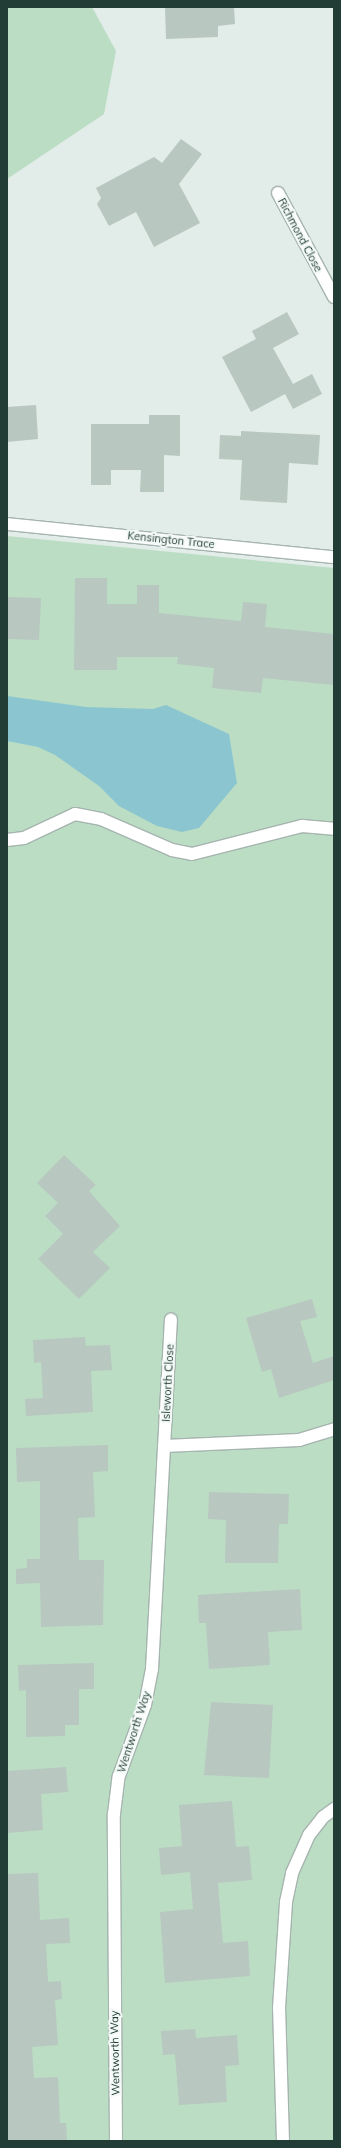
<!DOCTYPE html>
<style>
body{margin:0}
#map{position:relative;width:341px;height:2148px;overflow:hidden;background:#e2ece8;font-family:Mulish,sans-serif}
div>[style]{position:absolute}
.green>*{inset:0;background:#bbddc4}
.water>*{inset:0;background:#8bc6d0}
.building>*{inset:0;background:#b8c7c0}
.roads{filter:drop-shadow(1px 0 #a5b4af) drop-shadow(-1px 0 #a5b4af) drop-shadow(0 1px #a5b4af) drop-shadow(0 -1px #a5b4af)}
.lane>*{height:12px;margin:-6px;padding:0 6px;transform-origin:6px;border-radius:6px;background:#fff}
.street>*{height:12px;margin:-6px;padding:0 6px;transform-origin:6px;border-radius:6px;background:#fff}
span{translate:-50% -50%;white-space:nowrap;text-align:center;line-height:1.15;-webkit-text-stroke:4px #f3f9f6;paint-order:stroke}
.street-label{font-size:11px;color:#223d35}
.frame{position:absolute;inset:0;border:8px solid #223d35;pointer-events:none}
</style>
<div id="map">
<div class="green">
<div style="clip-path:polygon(7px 7px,92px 7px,116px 51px,104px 114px,7px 179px)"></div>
<div style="clip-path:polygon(7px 536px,334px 568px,334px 2141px,7px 2141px)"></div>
</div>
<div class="water">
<div style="clip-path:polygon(7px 696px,86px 707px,153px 709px,166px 705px,229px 734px,237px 783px,199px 828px,182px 832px,157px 826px,119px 806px,99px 786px,55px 755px,38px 747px,7px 741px)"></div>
</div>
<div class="building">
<div style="clip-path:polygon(165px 7px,234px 7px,235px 24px,218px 26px,218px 37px,166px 39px)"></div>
<div style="clip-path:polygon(181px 139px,202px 154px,179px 184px,200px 223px,154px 247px,136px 212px,109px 226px,97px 204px,101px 198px,96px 188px,154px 157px,162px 163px)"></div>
<div style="clip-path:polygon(287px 312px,299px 334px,273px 348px,293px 384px,312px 374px,322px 394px,293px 409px,285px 394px,251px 412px,222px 357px,256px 339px,252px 331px)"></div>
<div style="clip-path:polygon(36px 405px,38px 439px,7px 442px,7px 407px)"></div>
<div style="clip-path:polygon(149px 415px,180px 415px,180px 456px,164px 455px,164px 492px,140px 492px,141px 470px,111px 470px,111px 485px,91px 485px,91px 424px,149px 424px)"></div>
<div style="clip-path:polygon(241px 431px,320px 435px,318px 465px,289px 463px,287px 503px,240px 500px,242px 460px,219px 459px,220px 435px,241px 436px)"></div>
<div style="clip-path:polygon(75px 578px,107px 578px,107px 604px,137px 604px,137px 585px,159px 585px,159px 613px,241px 621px,243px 602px,267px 604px,265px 627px,334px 634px,334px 685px,263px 678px,261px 693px,212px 688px,214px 668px,177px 664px,178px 657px,117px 657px,117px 670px,74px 670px)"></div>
<div style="clip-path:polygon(7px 597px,41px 598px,39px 640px,7px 639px)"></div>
<div style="clip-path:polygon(64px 1155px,96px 1185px,89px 1191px,120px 1226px,93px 1252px,110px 1268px,79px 1299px,38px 1259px,63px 1234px,45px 1216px,58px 1203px,37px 1183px)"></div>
<div style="clip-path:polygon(312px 1299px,317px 1317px,300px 1321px,313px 1363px,334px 1356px,334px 1380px,279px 1398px,271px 1369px,262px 1372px,246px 1318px)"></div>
<div style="clip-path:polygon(85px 1337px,86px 1346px,110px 1345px,112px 1370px,91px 1371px,93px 1412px,26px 1416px,25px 1399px,43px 1398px,41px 1362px,34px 1363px,33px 1340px)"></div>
<div style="clip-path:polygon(108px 1445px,108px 1471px,93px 1472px,95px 1517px,78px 1518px,79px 1560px,104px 1560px,103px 1625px,41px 1627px,40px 1583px,16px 1584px,16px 1569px,27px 1568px,27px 1559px,40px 1559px,40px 1481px,17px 1482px,16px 1448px)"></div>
<div style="clip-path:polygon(209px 1492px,289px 1494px,288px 1524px,279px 1524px,278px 1563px,225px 1563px,226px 1520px,208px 1519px)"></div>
<div style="clip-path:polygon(300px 1589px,302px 1630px,268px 1632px,270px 1665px,209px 1669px,206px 1623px,199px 1623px,198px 1595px)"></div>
<div style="clip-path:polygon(94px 1663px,94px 1689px,79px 1689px,79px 1725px,65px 1725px,65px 1736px,26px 1737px,26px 1690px,19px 1691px,18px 1665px)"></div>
<div style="clip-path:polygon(211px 1702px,273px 1705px,269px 1778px,204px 1775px)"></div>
<div style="clip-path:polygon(66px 1767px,68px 1792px,41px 1794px,43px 1830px,7px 1833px,7px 1771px)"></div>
<div style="clip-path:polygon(232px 1801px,236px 1847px,249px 1846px,252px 1880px,218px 1883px,223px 1943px,248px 1941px,250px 1976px,165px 1983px,160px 1912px,193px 1909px,190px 1872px,161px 1875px,159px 1848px,182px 1846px,179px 1805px)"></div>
<div style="clip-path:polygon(38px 1873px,40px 1920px,69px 1918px,70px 1943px,46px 1944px,48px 1982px,61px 1981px,62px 1999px,55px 2000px,58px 2045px,32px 2047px,34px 2078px,58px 2077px,60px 2123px,66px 2123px,67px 2141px,7px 2141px,7px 1874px)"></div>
<div style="clip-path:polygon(195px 2029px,196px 2038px,237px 2035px,239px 2065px,225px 2066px,227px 2102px,179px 2105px,175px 2054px,163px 2055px,161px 2031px)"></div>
</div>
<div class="roads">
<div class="lane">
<div style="left:7px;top:840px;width:17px;rotate:-7deg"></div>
<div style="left:24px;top:838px;width:56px;rotate:-25.2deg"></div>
<div style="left:75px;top:814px;width:26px;rotate:11deg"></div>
<div style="left:101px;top:819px;width:77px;rotate:23.6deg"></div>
<div style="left:172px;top:850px;width:20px;rotate:11deg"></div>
<div style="left:192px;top:854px;width:114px;rotate:-14.3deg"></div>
<div style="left:302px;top:826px;width:32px;rotate:5deg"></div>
<div style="left:283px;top:2141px;width:133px;rotate:-91.7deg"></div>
<div style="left:279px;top:2008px;width:106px;rotate:-86.2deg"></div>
<div style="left:286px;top:1902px;width:30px;rotate:-78deg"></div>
<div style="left:292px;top:1873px;width:42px;rotate:-65.9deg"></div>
<div style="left:309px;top:1835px;width:23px;rotate:-52deg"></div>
<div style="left:323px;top:1817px;width:14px;rotate:-36deg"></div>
</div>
<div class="street">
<div style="left:278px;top:193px;width:118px;rotate:61.7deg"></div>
<div style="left:7px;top:524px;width:329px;rotate:5.8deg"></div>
<div style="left:164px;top:1446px;width:135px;rotate:-2.5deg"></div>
<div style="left:299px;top:1440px;width:37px;rotate:-17deg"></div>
<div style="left:116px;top:2141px;width:327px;rotate:-90.4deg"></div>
<div style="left:114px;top:1814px;width:38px;rotate:-83deg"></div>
<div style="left:119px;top:1776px;width:76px;rotate:-69.9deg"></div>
<div style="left:145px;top:1705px;width:37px;rotate:-79deg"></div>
<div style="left:152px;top:1669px;width:350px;rotate:-86.9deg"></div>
</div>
</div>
<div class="street-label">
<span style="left:300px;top:235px;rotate:62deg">Richmond Close</span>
<span style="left:171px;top:540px;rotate:6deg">Kensington Trace</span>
<span style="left:168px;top:1383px;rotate:-87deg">Isleworth Close</span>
<span style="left:134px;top:1732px;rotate:-72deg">Wentworth Way</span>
<span style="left:115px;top:2053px;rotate:-91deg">Wentworth Way</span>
</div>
<div class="frame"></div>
</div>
